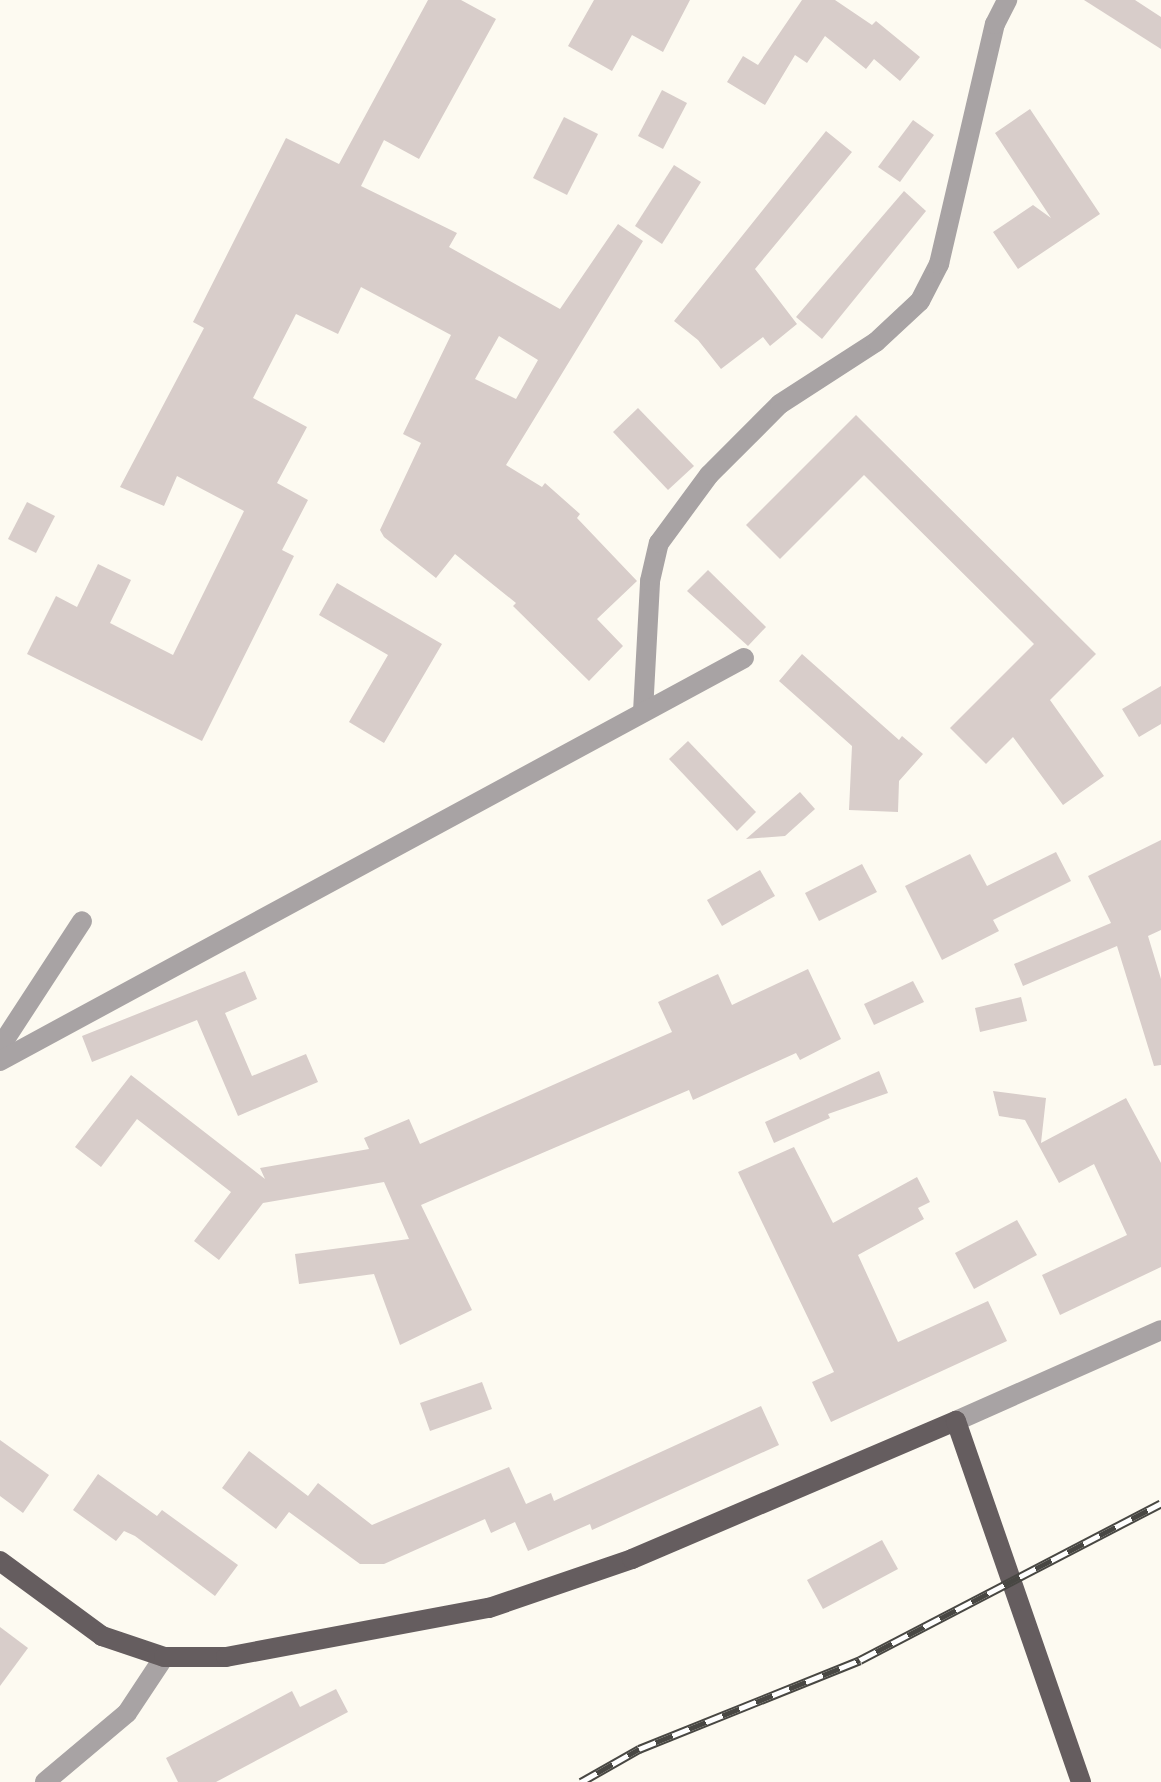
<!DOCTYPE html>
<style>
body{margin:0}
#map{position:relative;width:1161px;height:1782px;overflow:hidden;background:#fdfaf1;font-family:"Noto Sans",sans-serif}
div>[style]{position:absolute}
.building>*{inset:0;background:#d8cdca}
.minor>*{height:20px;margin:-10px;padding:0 10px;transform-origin:10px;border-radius:10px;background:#a8a3a4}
.major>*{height:20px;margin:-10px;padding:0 10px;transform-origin:10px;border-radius:10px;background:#655d5f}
.rail>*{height:9px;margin-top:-4.5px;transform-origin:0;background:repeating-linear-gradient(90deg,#fff 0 18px,#484743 0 36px);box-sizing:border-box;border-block:2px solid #484743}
span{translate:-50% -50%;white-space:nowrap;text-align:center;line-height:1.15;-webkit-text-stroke:8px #fff;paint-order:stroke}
</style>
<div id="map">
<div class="building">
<div style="clip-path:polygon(evenodd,428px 0,461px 0,496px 19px,419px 159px,384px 140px,361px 186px,457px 233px,449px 247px,560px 309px,618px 224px,643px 241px,506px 465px,542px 487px,545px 483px,580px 514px,577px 518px,637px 581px,597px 619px,623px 646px,589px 681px,513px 606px,516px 603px,455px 554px,436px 578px,384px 537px,380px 530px,421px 443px,403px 434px,451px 335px,361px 287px,338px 334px,296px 314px,253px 398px,307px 427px,277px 483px,308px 500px,282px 550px,294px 556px,202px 741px,27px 654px,56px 596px,77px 607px,98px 564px,131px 580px,110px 623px,173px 655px,244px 511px,177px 476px,164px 506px,120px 487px,204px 328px,193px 322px,286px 138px,339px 164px,428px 0,499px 336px,538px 360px,516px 399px,475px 379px,499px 336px)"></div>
<div style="clip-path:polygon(594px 0,690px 0,663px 52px,632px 35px,612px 71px,568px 46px)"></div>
<div style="clip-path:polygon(802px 0,835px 0,872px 25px,876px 21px,920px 57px,900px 81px,874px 59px,866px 69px,825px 36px,807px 63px,795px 55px,765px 105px,727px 82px,743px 56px,758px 65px)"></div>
<div style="clip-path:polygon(1084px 0,1135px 0,1161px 17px,1161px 49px)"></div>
<div style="clip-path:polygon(662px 90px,687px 103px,663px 149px,638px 136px)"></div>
<div style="clip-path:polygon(1030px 109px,1100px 214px,1018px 269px,993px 232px,1033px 205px,1051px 218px,995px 133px)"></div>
<div style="clip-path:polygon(564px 117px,598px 134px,567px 195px,533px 178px)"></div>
<div style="clip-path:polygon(913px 120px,934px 135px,900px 182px,878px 167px)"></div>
<div style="clip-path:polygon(826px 131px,852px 152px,755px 269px,797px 324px,770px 346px,763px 337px,721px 369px,698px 340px,674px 321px)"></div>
<div style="clip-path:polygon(674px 165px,701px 182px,662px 244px,635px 226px)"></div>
<div style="clip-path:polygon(904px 191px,926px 211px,822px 339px,796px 317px)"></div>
<div style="clip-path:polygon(638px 408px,694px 466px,668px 490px,613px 432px)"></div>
<div style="clip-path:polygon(856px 415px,1096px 654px,1050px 700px,1104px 776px,1063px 805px,1013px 737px,986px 764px,950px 728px,1034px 644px,864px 475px,780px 559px,746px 525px)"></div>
<div style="clip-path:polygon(27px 502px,55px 516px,36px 553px,8px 539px)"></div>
<div style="clip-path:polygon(708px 570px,766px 627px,748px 646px,687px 591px)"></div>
<div style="clip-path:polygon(337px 583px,442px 644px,384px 743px,349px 722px,388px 655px,319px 615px)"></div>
<div style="clip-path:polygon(802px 654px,899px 740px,902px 736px,923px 754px,899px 781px,898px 812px,849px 810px,852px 746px,779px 681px)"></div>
<div style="clip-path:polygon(1161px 686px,1161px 724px,1139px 737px,1122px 709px)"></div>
<div style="clip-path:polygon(688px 741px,756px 812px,737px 831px,669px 759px)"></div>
<div style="clip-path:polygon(800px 792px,815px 809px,785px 836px,746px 839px)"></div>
<div style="clip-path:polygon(1161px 840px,1161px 930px,1148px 936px,1161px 979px,1161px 1065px,1154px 1066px,1117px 946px,1023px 986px,1014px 964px,1111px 923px,1088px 876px)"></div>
<div style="clip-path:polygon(1056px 852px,1071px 881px,993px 920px,999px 931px,942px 960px,905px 886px,970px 854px,987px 886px)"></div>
<div style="clip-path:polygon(862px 864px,877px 892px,819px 921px,805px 893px)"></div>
<div style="clip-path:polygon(760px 870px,775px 896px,722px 926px,707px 900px)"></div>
<div style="clip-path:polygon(808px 969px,841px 1039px,800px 1060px,796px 1053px,693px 1100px,689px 1090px,421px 1205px,472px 1310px,400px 1345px,374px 1274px,299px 1284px,295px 1254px,409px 1239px,384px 1182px,263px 1203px,219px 1260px,194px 1241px,231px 1192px,137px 1119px,101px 1167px,75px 1147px,131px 1075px,265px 1179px,260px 1168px,369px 1149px,364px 1138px,409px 1119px,420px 1144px,672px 1032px,658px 1002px,718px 974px,732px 1005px)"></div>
<div style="clip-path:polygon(245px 971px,257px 999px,225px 1013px,252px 1076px,306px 1054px,318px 1082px,238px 1116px,197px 1020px,92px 1062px,82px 1036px)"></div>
<div style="clip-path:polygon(913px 981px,924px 1002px,874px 1025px,864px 1004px)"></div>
<div style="clip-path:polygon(1021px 997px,1027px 1021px,980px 1032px,975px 1008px)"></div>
<div style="clip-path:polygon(879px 1071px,888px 1093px,828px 1114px,830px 1118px,774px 1143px,765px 1122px)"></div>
<div style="clip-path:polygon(993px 1091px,1046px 1098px,1041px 1143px,1126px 1098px,1161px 1163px,1161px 1267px,1060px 1315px,1042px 1275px,1127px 1235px,1094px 1164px,1059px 1183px,1025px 1120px,999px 1116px)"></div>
<div style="clip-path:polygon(794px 1147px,833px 1223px,917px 1177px,930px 1202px,918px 1208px,924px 1219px,858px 1255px,898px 1342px,988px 1301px,1007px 1341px,831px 1422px,812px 1382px,834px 1372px,738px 1172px)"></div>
<div style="clip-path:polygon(1017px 1220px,1037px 1255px,974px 1289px,955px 1253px)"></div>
<div style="clip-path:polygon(482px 1382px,492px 1409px,430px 1431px,420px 1403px)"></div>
<div style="clip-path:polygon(761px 1406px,779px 1445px,592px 1530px,590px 1524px,528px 1551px,515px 1522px,491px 1533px,485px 1519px,384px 1564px,360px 1564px,289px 1512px,276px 1529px,222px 1488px,249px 1451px,308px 1496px,318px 1483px,372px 1525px,509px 1467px,526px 1504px,551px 1493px,554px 1501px)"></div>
<div style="clip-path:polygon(0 1440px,49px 1475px,23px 1513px,0 1496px)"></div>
<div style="clip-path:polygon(98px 1474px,157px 1516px,162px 1510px,238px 1565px,215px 1596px,135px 1536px,124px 1531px,116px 1541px,73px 1510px)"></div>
<div style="clip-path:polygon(882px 1540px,898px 1569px,823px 1609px,807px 1580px)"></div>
<div style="clip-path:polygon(0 1627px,28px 1648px,0 1686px)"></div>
<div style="clip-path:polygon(336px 1689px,348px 1712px,216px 1782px,178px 1782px,166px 1758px,292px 1691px,300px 1707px)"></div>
</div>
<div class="minor">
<div style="left:643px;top:712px;width:131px;rotate:-86.9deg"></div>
<div style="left:650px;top:581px;width:39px;rotate:-77deg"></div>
<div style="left:659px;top:543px;width:84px;rotate:-53.7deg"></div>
<div style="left:709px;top:475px;width:100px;rotate:-45deg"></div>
<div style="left:780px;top:404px;width:114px;rotate:-32.9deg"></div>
<div style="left:876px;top:342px;width:60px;rotate:-43deg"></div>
<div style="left:920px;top:301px;width:42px;rotate:-62.8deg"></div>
<div style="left:939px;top:264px;width:246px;rotate:-76.9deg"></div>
<div style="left:995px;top:24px;width:27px;rotate:-63deg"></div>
<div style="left:0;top:1047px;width:150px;rotate:-56.9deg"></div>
<div style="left:0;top:1061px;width:846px;rotate:-28.44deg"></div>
<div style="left:956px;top:1421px;width:224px;rotate:-23.9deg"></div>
<div style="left:45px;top:1782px;width:107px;rotate:-40.1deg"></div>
<div style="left:127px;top:1713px;width:67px;rotate:-56.5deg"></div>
</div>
<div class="major">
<div style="left:0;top:1561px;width:127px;rotate:36.3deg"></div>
<div style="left:102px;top:1636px;width:65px;rotate:18.7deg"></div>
<div style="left:164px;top:1657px;width:62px"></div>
<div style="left:226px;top:1657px;width:268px;rotate:-10.6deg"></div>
<div style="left:489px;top:1608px;width:151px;rotate:-18.9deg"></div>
<div style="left:632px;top:1559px;width:352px;rotate:-23.1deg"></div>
<div style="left:956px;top:1421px;width:382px;rotate:70.9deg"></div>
</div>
<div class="rail">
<div style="left:581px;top:1782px;width:67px;rotate:-29.6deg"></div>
<div style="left:639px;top:1749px;width:238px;rotate:-21.9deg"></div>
<div style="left:860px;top:1660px;width:339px;rotate:-27.5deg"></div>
</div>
</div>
